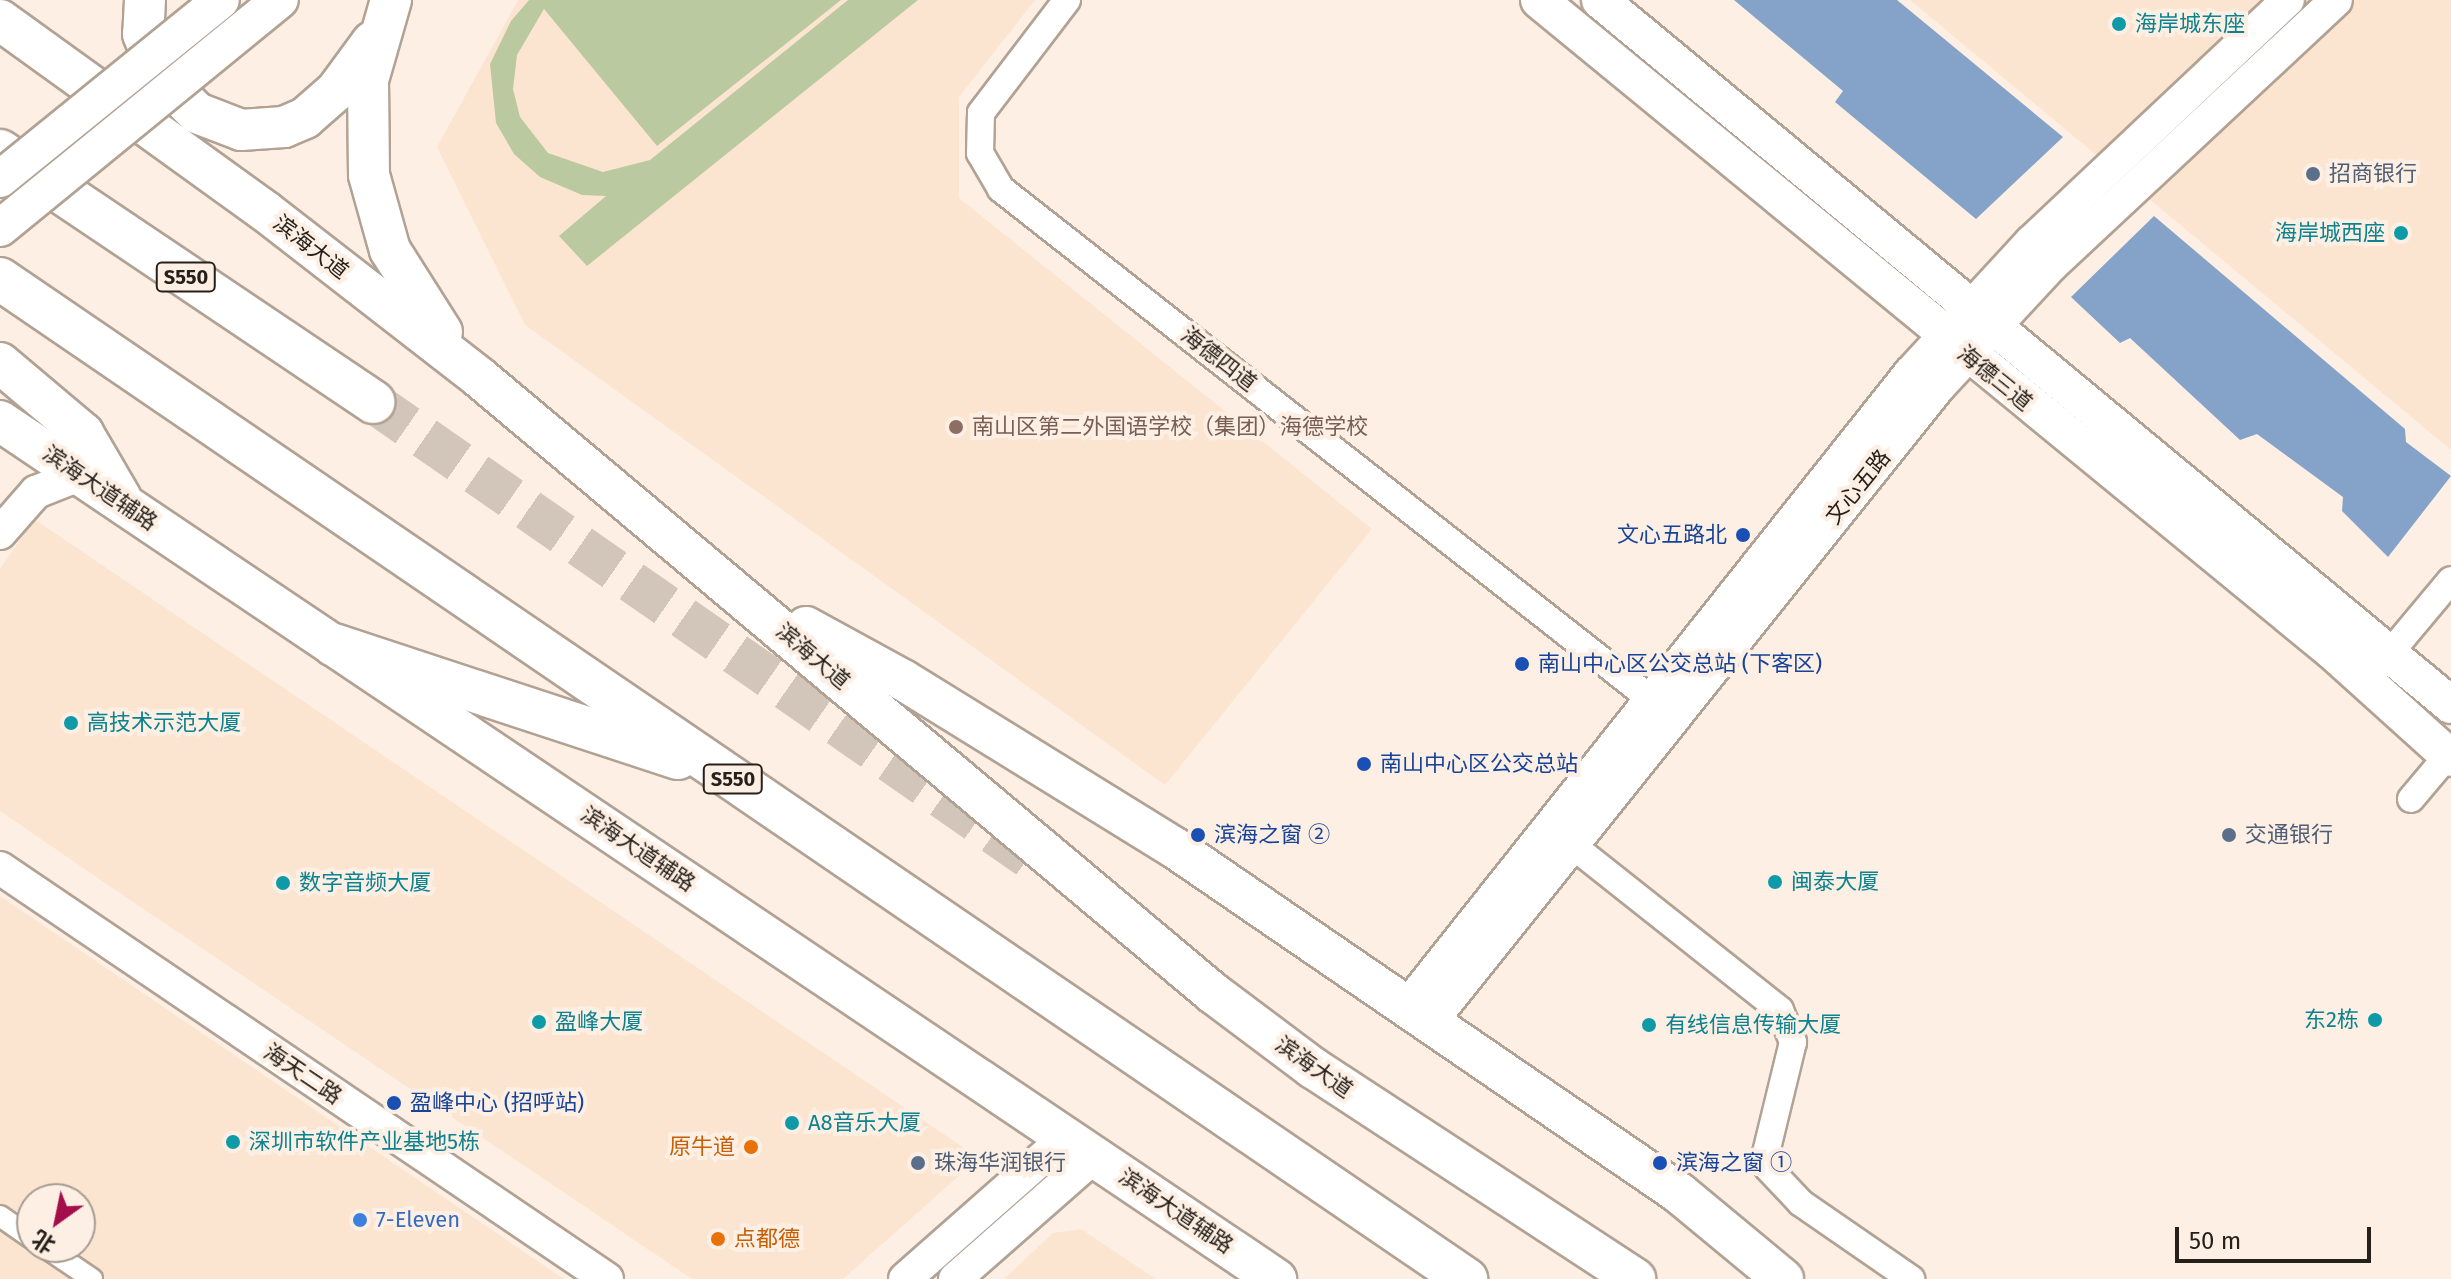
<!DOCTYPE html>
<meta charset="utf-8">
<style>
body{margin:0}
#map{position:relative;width:2451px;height:1279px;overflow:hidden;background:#fdefe3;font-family:"Fira Sans","Noto Sans SC",sans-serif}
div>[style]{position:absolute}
.built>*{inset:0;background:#fce5d0}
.green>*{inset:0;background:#bbc9a0}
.water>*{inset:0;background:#85a2c9}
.trunk-tunnel>*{height:42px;margin-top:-21px;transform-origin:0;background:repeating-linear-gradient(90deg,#d2c6bb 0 42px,transparent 0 63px)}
.roads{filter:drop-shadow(2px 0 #b2a294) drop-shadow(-2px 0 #b2a294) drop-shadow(0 2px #b2a294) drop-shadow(0 -2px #b2a294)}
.pedestrian>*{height:20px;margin:-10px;padding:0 10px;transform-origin:10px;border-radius:10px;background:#fff}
.minor>*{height:26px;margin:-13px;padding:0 13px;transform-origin:13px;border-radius:13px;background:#fff}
.tertiary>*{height:32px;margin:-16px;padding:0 16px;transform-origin:16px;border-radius:16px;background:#fff}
.secondary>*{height:36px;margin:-18px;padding:0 18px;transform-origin:18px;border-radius:18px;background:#fff}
.primary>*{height:40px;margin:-20px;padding:0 20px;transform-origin:20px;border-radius:20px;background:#fff}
.trunk>*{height:42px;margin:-21px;padding:0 21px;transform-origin:21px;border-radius:21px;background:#fff}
.bridges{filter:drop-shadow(2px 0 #b2a294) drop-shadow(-2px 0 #b2a294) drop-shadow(0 2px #b2a294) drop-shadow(0 -2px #b2a294)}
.secondary-bridge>*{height:36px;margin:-18px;padding:0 18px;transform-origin:18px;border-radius:18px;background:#fff}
.dots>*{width:22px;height:22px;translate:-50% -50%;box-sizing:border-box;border:4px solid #fdefe3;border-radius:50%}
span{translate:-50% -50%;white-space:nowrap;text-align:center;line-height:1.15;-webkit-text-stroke:8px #fdefe3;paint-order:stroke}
.shield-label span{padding:2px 6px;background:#fdefe3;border:2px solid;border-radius:6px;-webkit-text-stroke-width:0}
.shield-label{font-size:20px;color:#26201b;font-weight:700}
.culture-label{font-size:22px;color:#0d838f}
.left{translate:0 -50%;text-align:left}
.right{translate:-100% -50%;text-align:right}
.service-label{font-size:22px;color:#4e5e75}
.street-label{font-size:22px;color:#26201b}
.education-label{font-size:22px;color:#785e54}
.transit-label{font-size:22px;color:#164399}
.food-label{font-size:22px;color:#c56008}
.shop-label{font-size:22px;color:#366cbe}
.north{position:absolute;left:16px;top:1183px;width:80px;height:80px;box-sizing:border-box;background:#fdefe3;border:2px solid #a79c93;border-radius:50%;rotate:213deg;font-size:22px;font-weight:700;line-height:32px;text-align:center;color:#26201b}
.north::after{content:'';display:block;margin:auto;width:28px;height:36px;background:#a40e4b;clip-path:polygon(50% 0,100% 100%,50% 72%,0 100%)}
.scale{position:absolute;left:2175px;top:1227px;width:196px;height:36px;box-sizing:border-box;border:4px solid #26201b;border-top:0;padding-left:10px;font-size:24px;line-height:28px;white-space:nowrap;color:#26201b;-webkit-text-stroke:6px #fdefe3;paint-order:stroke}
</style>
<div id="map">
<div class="built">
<div style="clip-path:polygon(518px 0,1035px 0,959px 97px,959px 198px,1372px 529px,1165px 785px,525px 325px,437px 147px)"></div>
<div style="clip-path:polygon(1910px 0,2451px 0,2451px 450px)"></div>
<div style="clip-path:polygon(34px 519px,492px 829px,979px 1158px,843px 1279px,692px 1279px,114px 889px,0 811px,0 569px)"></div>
<div style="clip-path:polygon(evenodd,0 896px,564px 1279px,0 1279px,0 896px,32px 1199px,80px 1199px,80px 1247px,32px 1247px,32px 1199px)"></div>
<div style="clip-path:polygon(1081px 1229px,1156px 1279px,1004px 1279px,1053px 1233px)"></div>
</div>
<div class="green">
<div style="clip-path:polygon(529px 0,841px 0,657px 146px,544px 9px,517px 55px,513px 89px,520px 117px,548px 153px,603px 172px,650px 160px,848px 0,918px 0,587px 266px,559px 236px,606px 196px,582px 195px,540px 177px,514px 154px,496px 123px,490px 64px,511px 21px)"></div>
</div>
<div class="water">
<div style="clip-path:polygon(1734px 0,1897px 0,2063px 137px,1976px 219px,1835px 102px,1843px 91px)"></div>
<div style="clip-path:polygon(2154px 216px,2405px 429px,2406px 442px,2451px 476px,2388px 557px,2342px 511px,2343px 497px,2257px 434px,2240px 440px,2130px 338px,2120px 343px,2071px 297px)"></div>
</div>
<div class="trunk-tunnel">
<div style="left:373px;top:402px;width:803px;rotate:34.8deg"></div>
</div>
<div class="roads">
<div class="pedestrian">
<div style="left:0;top:1216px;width:39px;rotate:35deg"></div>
<div style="left:45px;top:1247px;width:57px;rotate:34.2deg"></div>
</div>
<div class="minor">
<div style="left:1067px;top:0;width:142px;rotate:127.3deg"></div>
<div style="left:981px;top:113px;width:40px;rotate:91.4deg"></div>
<div style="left:980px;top:153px;width:42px;rotate:59.7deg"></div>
<div style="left:1001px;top:189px;width:826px;rotate:38.12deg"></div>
<div style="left:2379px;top:666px;width:112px;rotate:-50.1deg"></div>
<div style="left:2411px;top:799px;width:57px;rotate:-49.9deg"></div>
<div style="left:1558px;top:834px;width:283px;rotate:38.4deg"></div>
<div style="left:1780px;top:1010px;width:35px;rotate:68deg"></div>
<div style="left:1793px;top:1042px;width:114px;rotate:103.7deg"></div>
<div style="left:1766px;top:1153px;width:15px;rotate:82deg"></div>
<div style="left:1768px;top:1168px;width:48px;rotate:46.7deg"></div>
<div style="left:1801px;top:1203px;width:134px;rotate:34.6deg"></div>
</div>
<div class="tertiary">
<div style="left:0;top:533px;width:55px;rotate:-48.7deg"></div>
<div style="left:36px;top:492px;width:46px;rotate:-21.6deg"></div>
<div style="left:0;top:868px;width:733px;rotate:34.1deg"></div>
<div style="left:1407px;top:1006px;width:809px;rotate:-51.53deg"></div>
<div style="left:1910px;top:373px;width:178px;rotate:-47.3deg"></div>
<div style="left:2031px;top:242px;width:353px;rotate:-43.3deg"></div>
<div style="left:1431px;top:1022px;width:810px;rotate:-51.36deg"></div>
<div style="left:1937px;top:389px;width:169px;rotate:-47.2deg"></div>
<div style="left:2052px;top:265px;width:388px;rotate:-43deg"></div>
<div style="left:905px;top:1279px;width:216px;rotate:-41.4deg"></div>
<div style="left:955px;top:1279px;width:186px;rotate:-41.3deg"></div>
</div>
<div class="secondary">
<div style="left:1539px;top:0;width:1025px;rotate:39.38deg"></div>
<div style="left:2331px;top:650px;width:161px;rotate:42deg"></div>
<div style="left:1600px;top:0;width:1105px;rotate:39.64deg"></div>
</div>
<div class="primary">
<div style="left:145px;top:0;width:34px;rotate:93deg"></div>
<div style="left:143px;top:34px;width:45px;rotate:68deg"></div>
<div style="left:160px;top:76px;width:52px;rotate:45deg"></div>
<div style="left:197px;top:113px;width:47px;rotate:21.1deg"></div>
<div style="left:241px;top:130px;width:43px;rotate:-4deg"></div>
<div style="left:284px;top:127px;width:23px;rotate:-23deg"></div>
<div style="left:305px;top:118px;width:41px;rotate:-41.1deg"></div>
<div style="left:336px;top:91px;width:61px;rotate:-53.7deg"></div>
<div style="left:391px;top:0;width:83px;rotate:106deg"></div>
<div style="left:368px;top:80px;width:95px;rotate:89.4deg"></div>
<div style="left:369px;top:175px;width:78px;rotate:74.4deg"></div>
<div style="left:390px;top:250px;width:97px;rotate:57.6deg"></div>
<div style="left:0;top:20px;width:327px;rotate:35.8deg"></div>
<div style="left:265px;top:211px;width:272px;rotate:37.8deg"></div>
<div style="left:480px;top:378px;width:957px;rotate:40deg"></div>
<div style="left:1213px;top:993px;width:125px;rotate:36.9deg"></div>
<div style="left:1313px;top:1068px;width:385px;rotate:33.2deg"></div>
<div style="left:0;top:363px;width:109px;rotate:40.1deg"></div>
<div style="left:83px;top:433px;width:75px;rotate:59.7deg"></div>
<div style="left:0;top:421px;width:1538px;rotate:33.92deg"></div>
<div style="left:806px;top:627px;width:111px;rotate:28.7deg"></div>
<div style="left:903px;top:680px;width:320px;rotate:31.7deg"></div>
<div style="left:1175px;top:848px;width:611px;rotate:34.39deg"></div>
<div style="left:1679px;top:1193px;width:135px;rotate:39.6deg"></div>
</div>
<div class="trunk">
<div style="left:0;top:151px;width:450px;rotate:33.9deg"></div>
<div style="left:0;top:279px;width:1775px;rotate:34.3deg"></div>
<div style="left:334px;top:645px;width:362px;rotate:18.2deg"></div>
</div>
</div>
<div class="bridges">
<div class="secondary-bridge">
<div style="left:0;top:179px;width:284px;rotate:-39deg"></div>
<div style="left:0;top:228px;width:361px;rotate:-39.2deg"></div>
</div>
</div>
<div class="dots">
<div style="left:2119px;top:24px;background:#0f9aa8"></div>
<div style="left:2313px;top:174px;background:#5c6f8a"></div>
<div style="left:2401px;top:233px;background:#0f9aa8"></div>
<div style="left:956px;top:427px;background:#8d6e63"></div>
<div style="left:1743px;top:535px;background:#1a4fb4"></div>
<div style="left:1522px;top:664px;background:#1a4fb4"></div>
<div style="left:71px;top:723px;background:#0f9aa8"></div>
<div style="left:1364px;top:764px;background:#1a4fb4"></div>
<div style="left:1198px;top:835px;background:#1a4fb4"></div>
<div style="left:2229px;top:835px;background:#5c6f8a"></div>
<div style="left:1775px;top:882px;background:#0f9aa8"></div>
<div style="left:283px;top:883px;background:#0f9aa8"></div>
<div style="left:2375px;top:1020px;background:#0f9aa8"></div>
<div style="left:539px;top:1022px;background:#0f9aa8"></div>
<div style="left:1649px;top:1025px;background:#0f9aa8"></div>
<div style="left:394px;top:1103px;background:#1a4fb4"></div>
<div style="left:792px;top:1123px;background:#0f9aa8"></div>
<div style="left:233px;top:1142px;background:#0f9aa8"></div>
<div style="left:751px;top:1147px;background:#e8710a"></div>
<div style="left:918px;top:1163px;background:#5c6f8a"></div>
<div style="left:1660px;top:1163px;background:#1a4fb4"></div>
<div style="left:360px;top:1220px;background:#3f7fe0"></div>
<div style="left:718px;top:1239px;background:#e8710a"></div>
</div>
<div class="shield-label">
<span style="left:186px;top:277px">S550</span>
<span style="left:733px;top:779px">S550</span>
</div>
<div class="culture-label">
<span class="left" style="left:2135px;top:24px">海岸城东座</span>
<span class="right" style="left:2385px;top:233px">海岸城西座</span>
<span class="left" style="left:87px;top:723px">高技术示范大厦</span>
<span class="left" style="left:1791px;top:882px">闽泰大厦</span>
<span class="left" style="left:299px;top:883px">数字音频大厦</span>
<span class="right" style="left:2359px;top:1020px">东2栋</span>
<span class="left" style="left:555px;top:1022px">盈峰大厦</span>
<span class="left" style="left:1665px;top:1025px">有线信息传输大厦</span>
<span class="left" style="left:808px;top:1123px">A8音乐大厦</span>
<span class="left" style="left:249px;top:1142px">深圳市软件产业基地5栋</span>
</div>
<div class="service-label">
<span class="left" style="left:2329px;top:174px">招商银行</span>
<span class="left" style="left:2245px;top:835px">交通银行</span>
<span class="left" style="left:934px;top:1163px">珠海华润银行</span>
</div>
<div class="street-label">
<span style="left:311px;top:247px;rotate:38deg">滨海大道</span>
<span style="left:1219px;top:359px;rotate:38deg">海德四道</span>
<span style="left:1995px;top:378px;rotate:39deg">海德三道</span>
<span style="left:1858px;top:487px;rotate:-51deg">文心五路</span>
<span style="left:100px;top:488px;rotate:34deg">滨海大道辅路</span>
<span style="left:813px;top:656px;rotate:40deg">滨海大道</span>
<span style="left:638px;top:849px;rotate:34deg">滨海大道辅路</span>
<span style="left:1314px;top:1067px;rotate:35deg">滨海大道</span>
<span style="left:303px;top:1074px;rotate:34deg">海天二路</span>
<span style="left:1176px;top:1211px;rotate:34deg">滨海大道辅路</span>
</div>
<div class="education-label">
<span class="left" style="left:972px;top:427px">南山区第二外国语学校（集团）海德学校</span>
</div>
<div class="transit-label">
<span class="right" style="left:1727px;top:535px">文心五路北</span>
<span class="left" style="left:1538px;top:664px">南山中心区公交总站 (下客区)</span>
<span class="left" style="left:1380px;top:764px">南山中心区公交总站</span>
<span class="left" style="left:1214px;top:835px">滨海之窗 ②</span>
<span class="left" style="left:410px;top:1103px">盈峰中心 (招呼站)</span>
<span class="left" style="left:1676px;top:1163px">滨海之窗 ①</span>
</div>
<div class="food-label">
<span class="right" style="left:735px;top:1147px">原牛道</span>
<span class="left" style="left:734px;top:1239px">点都德</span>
</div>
<div class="shop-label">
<span class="left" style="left:376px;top:1220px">7-Eleven</span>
</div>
<div class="north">北</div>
<div class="scale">50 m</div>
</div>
